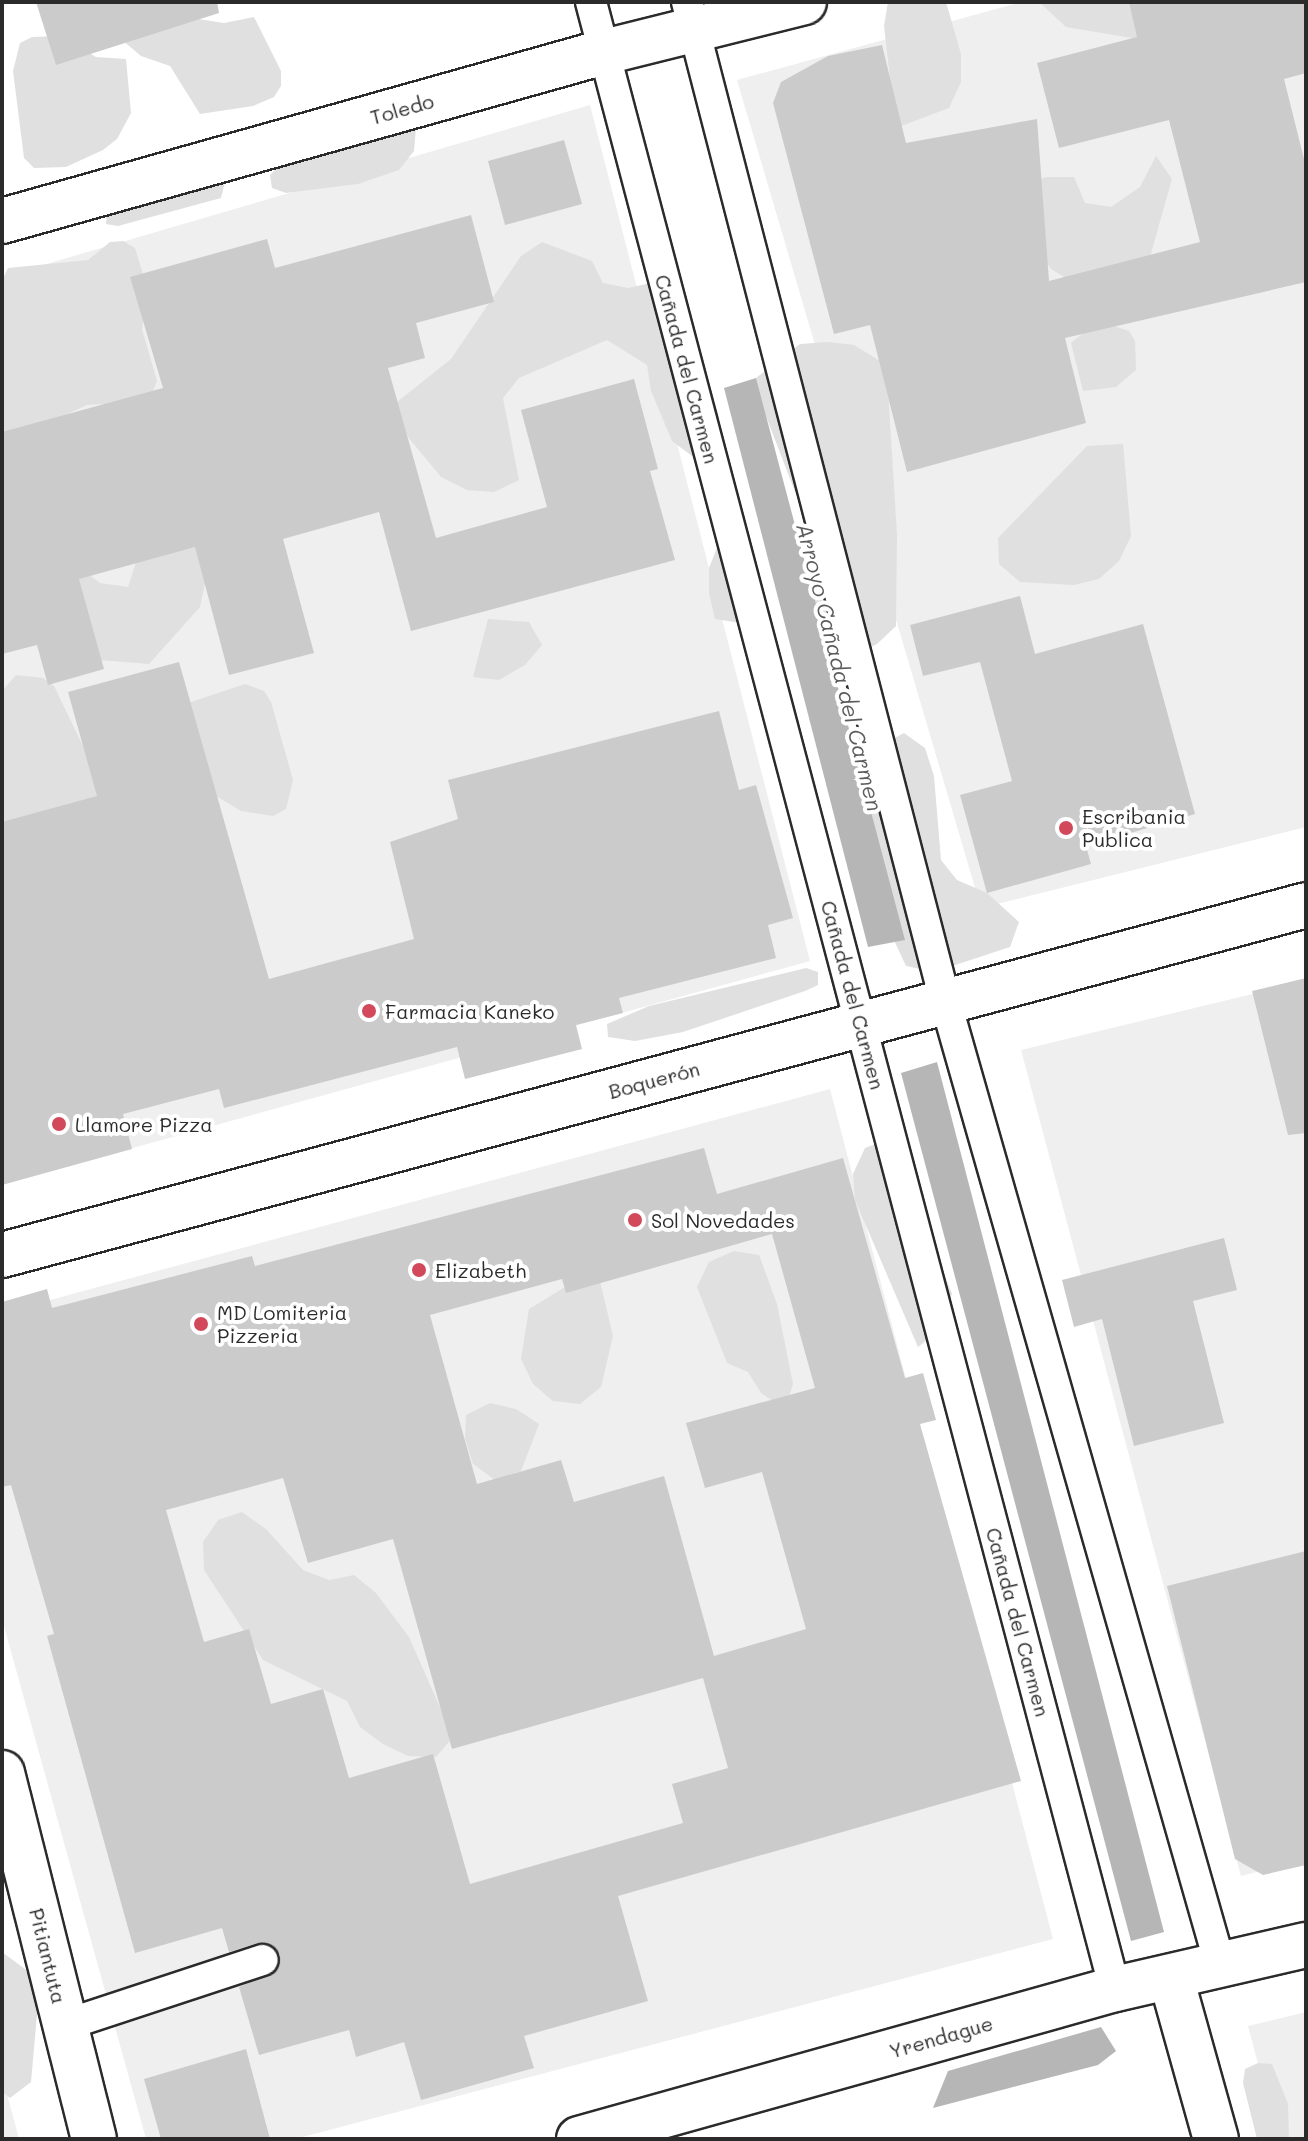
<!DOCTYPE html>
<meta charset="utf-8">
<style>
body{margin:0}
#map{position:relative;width:1308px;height:2141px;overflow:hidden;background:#fff;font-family:Mali,sans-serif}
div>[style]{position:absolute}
.built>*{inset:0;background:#efefef}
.green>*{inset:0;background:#e0e0e0}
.water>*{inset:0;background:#b6b6b6}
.building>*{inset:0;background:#cbcbcb}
.roads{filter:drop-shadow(2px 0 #2b2b2b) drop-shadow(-2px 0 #2b2b2b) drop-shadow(0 2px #2b2b2b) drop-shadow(0 -2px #2b2b2b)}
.lane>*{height:30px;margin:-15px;padding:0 15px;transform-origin:15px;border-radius:15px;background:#fff}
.street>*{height:44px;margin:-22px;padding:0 22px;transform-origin:22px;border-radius:22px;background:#fff}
.secondary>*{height:44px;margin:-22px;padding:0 22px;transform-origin:22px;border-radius:22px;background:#fff}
.dots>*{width:22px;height:22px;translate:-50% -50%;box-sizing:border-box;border:4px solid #fff;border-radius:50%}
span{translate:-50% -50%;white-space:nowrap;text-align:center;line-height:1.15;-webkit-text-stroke:8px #fff;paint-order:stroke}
.street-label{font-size:20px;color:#2b2b2b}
.poi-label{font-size:20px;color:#2b2b2b}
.left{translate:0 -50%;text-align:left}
.water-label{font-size:22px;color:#5c5c5c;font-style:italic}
.frame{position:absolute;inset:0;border:4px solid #2b2b2b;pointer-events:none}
</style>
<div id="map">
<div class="built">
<div style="clip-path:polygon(1022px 2px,1306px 2px,1306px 827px,981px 908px,737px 80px)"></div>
<div style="clip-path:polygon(590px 105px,810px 961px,2px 1184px,2px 277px)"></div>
<div style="clip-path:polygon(1306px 981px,1306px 1859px,1241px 1876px,1021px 1050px)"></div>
<div style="clip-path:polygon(830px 1089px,1053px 1939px,295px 2139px,146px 2139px,2px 1619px,2px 1313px)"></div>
<div style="clip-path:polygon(1306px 2012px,1306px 2139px,1278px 2139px,1248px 2026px)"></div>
<div style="clip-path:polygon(2px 2075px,19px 2139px,2px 2139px)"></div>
</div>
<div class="green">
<div style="clip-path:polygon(131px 2px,154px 2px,192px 18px,224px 23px,254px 17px,281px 71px,281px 86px,274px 97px,253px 106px,200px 114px,170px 66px,141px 56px,115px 34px)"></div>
<div style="clip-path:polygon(888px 2px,946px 2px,961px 54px,961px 82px,949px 108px,896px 128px,884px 26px)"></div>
<div style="clip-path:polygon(1039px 2px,1178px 2px,1145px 37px,1132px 38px,1066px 27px)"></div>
<div style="clip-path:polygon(60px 36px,96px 57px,126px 59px,131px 113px,117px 139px,103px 150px,66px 167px,34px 168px,24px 158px,13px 71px,20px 43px,32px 37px)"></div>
<div style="clip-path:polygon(416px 127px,414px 151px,399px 170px,358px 184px,286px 193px,272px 188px,270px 175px,279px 166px)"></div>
<div style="clip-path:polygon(1156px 156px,1172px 179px,1150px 257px,1077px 285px,1051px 269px,1036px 247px,1021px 187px,1046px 177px,1074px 177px,1085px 203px,1111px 207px,1140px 187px)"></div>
<div style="clip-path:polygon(226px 178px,221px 198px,118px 226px,106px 224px,107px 211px)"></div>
<div style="clip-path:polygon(123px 241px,135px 248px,147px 287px,142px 329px,157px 381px,151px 396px,142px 402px,87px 405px,2px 444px,2px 280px,8px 268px,88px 260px,110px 242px)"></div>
<div style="clip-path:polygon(542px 242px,592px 261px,603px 283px,628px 288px,655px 282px,677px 297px,691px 317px,719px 417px,720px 446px,696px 459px,672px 441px,651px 391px,647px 365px,607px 340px,519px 378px,503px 398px,519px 480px,494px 492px,467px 490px,441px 477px,408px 437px,392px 406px,451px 359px,521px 256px)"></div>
<div style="clip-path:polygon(1114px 326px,1129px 331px,1135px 341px,1136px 370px,1116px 387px,1083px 391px,1071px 343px,1087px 330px)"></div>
<div style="clip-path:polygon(828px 342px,854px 345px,880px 361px,888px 389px,897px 535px,896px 626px,877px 644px,846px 659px,819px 653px,807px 631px,807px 523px,756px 390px,756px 378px,800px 344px)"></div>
<div style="clip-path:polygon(1123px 444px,1131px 536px,1119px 561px,1099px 579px,1074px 585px,1020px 582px,999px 564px,998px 538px,1087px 446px)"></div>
<div style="clip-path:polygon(179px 476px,206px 579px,200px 607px,149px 664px,99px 660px,66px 557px,100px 583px,128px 587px,147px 528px)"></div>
<div style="clip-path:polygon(722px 535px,741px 623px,715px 619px,709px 593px,709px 568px)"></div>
<div style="clip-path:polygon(488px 619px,529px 622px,542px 645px,525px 665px,499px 680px,473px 677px)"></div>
<div style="clip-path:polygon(16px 675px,43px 678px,54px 686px,111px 804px,2px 829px,2px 691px)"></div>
<div style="clip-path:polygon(245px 684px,264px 691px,271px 702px,293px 780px,286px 809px,273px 816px,241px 811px,213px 794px,188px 703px)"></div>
<div style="clip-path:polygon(904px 733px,925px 748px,934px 776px,941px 860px,957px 880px,987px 893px,1019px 922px,1010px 947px,934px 972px,906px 966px,884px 919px,864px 827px,862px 755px)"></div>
<div style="clip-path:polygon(806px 968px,818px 972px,818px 985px,805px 991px,683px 1032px,635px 1041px,608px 1037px,607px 1024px,649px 1006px)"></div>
<div style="clip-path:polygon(891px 1138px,952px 1294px,937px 1332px,918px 1347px,855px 1200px,853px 1174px,865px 1148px)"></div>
<div style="clip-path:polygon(734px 1251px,759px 1255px,777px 1304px,793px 1384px,785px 1409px,761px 1393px,748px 1372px,727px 1363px,697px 1287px,709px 1262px)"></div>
<div style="clip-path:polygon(599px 1277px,613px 1336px,601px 1387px,580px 1404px,553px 1401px,533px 1384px,521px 1359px,529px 1309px,575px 1281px)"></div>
<div style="clip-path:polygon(490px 1403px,516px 1409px,539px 1424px,521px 1471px,495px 1480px,473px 1464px,465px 1439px,466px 1415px)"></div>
<div style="clip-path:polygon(242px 1512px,266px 1529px,303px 1570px,329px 1580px,354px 1575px,376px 1593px,409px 1637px,453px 1737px,436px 1757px,408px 1756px,383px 1744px,360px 1727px,347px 1701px,263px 1660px,204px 1570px,203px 1542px,218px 1520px)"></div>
<div style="clip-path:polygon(2px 1952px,25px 1969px,39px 1992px,31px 2082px,10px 2098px,2px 2092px)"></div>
<div style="clip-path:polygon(1258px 2063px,1272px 2064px,1288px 2104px,1289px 2139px,1257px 2139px,1243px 2083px,1245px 2069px)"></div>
</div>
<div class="water">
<div style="clip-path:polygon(756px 378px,905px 940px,868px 947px,724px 388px)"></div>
<div style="clip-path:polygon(937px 1062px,1164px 1932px,1131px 1941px,901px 1073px)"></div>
<div style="clip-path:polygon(1101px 2027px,1116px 2051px,1098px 2065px,933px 2108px,948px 2071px)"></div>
</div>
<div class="building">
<div style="clip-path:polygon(36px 2px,217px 2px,219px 13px,56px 65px)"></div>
<div style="clip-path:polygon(1129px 2px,1306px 2px,1306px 73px,1284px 79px,1306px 167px,1306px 282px,1065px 338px,1086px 423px,907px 472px,870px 325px,834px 334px,773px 103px,781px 82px,828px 56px,882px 45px,906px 143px,1037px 119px,1049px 281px,1200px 242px,1169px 120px,1059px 148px,1037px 63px,1137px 37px)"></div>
<div style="clip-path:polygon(564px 140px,582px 204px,505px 225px,488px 161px)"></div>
<div style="clip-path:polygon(471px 215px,494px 302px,416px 323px,425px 358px,388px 368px,436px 538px,547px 507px,521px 410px,634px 379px,658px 469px,650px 471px,675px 560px,411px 631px,379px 512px,283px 539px,314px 653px,229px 675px,195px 547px,79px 579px,104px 669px,48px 685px,37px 645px,2px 654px,2px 432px,163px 388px,130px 277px,267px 239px,275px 268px)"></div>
<div style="clip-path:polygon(1020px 596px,1035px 654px,1143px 624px,1195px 814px,1086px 846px,1091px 864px,987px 893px,960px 795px,1012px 781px,980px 662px,923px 676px,910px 625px)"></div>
<div style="clip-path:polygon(179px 662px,269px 979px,414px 939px,390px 842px,458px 819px,448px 780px,719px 711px,739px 790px,756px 785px,793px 918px,768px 925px,776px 958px,619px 998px,623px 1013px,576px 1025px,582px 1049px,465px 1079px,457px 1047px,224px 1108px,219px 1089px,123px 1114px,132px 1149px,2px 1185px,2px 822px,97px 796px,68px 692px)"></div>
<div style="clip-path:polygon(1306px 978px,1306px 1133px,1288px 1135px,1252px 991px)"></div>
<div style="clip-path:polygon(evenodd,704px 1148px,717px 1194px,843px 1158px,905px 1378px,923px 1373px,936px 1420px,920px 1424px,1021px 1781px,618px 1896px,648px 2001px,524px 2036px,534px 2068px,421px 2100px,404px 2042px,356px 2057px,349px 2030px,259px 2055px,239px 1987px,277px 1971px,280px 1955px,274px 1946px,258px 1943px,229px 1952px,222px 1928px,135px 1953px,47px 1636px,54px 1634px,11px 1485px,2px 1487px,2px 1302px,47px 1289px,52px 1308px,252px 1256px,255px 1266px,704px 1148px,772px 1234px,815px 1388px,686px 1423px,705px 1488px,762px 1472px,806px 1629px,714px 1656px,664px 1476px,574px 1502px,561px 1460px,477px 1484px,430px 1315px,562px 1279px,566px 1293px,772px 1234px,704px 1148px,283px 1478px,308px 1563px,393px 1539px,452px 1749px,703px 1678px,728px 1768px,672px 1784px,683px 1823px,470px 1884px,433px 1754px,349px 1778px,323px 1689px,271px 1704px,249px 1629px,204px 1642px,166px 1510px,283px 1478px)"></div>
<div style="clip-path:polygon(1224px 1238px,1237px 1290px,1193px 1301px,1224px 1423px,1134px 1446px,1102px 1319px,1074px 1327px,1062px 1280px)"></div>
<div style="clip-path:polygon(1306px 1551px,1306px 1865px,1263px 1875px,1235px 1859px,1167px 1586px)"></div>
<div style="clip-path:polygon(246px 2049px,270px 2139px,161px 2139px,144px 2079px)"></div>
</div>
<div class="roads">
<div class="lane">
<div style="left:591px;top:2px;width:2055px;rotate:75.23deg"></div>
<div style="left:687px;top:2px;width:1031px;rotate:75.51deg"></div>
<div style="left:945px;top:1000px;width:1002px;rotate:74.08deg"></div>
<div style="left:65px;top:2025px;width:208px;rotate:-18.2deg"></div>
</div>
<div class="street">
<div style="left:2px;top:221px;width:625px;rotate:-15.68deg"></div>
<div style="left:604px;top:52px;width:206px;rotate:-14deg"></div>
<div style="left:2px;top:1773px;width:377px;rotate:75.9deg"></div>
<div style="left:1171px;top:1978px;width:167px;rotate:74.4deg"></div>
<div style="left:579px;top:2139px;width:557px;rotate:-15.63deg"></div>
<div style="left:1115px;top:1989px;width:196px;rotate:-13deg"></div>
</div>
<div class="secondary">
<div style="left:2px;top:1255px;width:1350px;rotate:-15.02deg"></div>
</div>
</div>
<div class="dots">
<div style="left:1066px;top:828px;background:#d1495b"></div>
<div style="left:369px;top:1011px;background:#d1495b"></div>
<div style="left:59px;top:1124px;background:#d1495b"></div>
<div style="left:635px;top:1220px;background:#d1495b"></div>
<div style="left:419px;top:1270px;background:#d1495b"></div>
<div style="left:201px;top:1324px;background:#d1495b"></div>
</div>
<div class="street-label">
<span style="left:402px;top:109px;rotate:-16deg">Toledo</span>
<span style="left:687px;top:369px;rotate:75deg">Cañada del Carmen</span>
<span style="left:853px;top:995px;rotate:75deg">Cañada del Carmen</span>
<span style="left:654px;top:1080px;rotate:-15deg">Boquerón</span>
<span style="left:1018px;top:1622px;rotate:75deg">Cañada del Carmen</span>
<span style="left:48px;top:1956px;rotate:76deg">Pitiantuta</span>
<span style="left:941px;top:2037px;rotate:-16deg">Yrendague</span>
</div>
<div class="poi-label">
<span class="left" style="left:1082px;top:828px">Escribania<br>Publica</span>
<span class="left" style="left:385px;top:1011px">Farmacia Kaneko</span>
<span class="left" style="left:75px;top:1124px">Llamore Pizza</span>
<span class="left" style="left:651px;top:1220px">Sol Novedades</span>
<span class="left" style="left:435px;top:1270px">Elizabeth</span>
<span class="left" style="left:217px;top:1324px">MD Lomiteria<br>Pizzeria</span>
</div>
<div class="water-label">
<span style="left:840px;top:667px;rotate:76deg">Arroyo Cañada del Carmen</span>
</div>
<div class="frame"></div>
</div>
